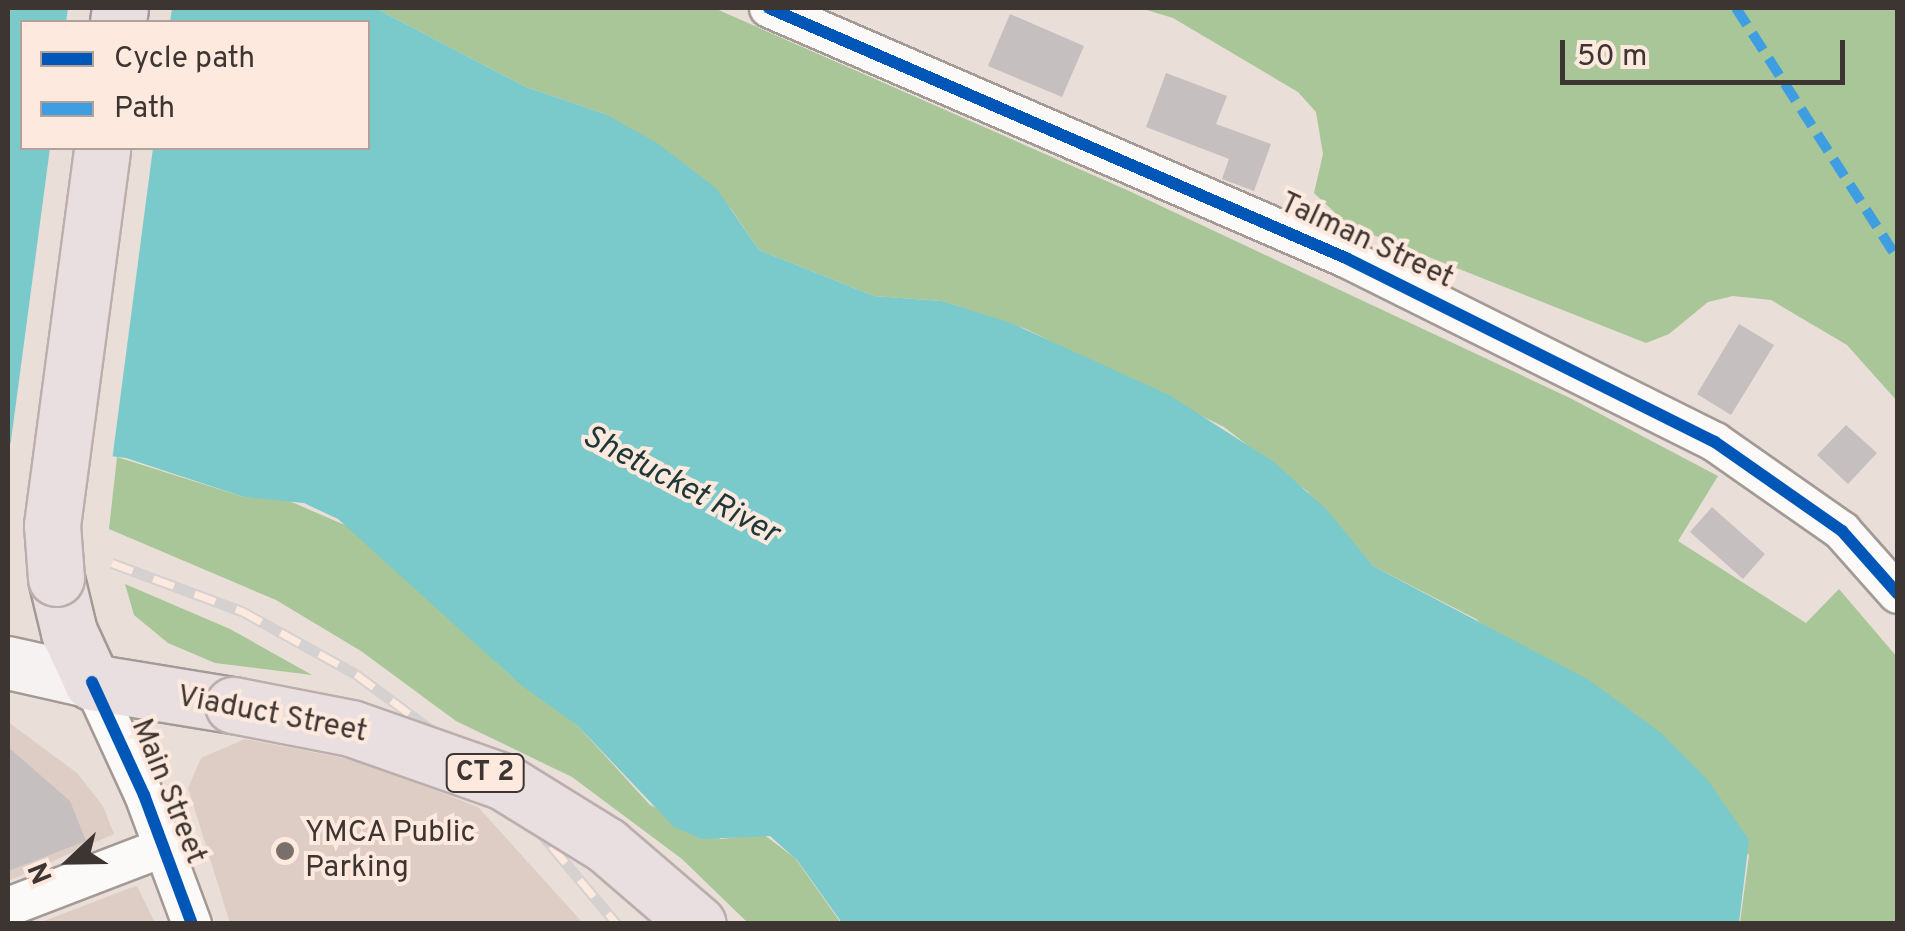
<!DOCTYPE html>
<style>
body{margin:0}
#map{position:relative;width:1905px;height:931px;overflow:hidden;background:#e9ded8;font-family:Overpass,sans-serif}
div>[style]{position:absolute}
.commercial>*{inset:0;background:#decdc5}
.forest>*{inset:0;background:#a8c697}
.water>*{inset:0;background:#7ac9cb}
.pier>*{inset:0;background:#e9ded8}
.building>*{inset:0;background:#c5bfc0}
.roads{filter:drop-shadow(2px 0 #a39a95) drop-shadow(-2px 0 #a39a95) drop-shadow(0 2px #a39a95) drop-shadow(0 -2px #a39a95)}
.street>*{height:38px;margin:-19px;padding:0 19px;transform-origin:19px;border-radius:19px;background:#fcfaf9}
.secondary>*{height:52px;margin:-26px;padding:0 26px;transform-origin:26px;border-radius:26px;background:#f6f2f2}
.highway>*{height:55px;margin:-27.5px;padding:0 27.5px;transform-origin:27.5px;border-radius:27.5px;background:#eadfe0}
.rail>*{height:11px;margin-top:-5.5px;transform-origin:0;background:repeating-linear-gradient(90deg,#fde9de 0 22px,#d5d1d0 0 44px);box-sizing:border-box;border-block:2px solid #d5d1d0}
.bridges{filter:drop-shadow(2px 0 #bcaead) drop-shadow(-2px 0 #bcaead) drop-shadow(0 2px #bcaead) drop-shadow(0 -2px #bcaead)}
.highway-bridge>*{height:55px;margin:-27.5px;padding:0 27.5px;transform-origin:27.5px;border-radius:27.5px;background:#eadfe0}
.quiet>*{height:10px;margin-top:-5px;transform-origin:0;background:repeating-linear-gradient(90deg,#3f9de1 0 20px,transparent 0 30px)}
.cycleway>*{height:12px;margin:-6px;padding:0 6px;transform-origin:6px;border-radius:6px;background:#0057b8}
.dots>*{width:28px;height:28px;translate:-50% -50%;box-sizing:border-box;border:5px solid #fde9de;border-radius:50%}
span{translate:-50% -50%;white-space:nowrap;text-align:center;line-height:1.15;-webkit-text-stroke:8px #fde9de;paint-order:stroke}
.shield-label span{padding:2px 8px;background:#fde9de;border:2px solid;border-radius:8px;-webkit-text-stroke-width:0}
.shield-label{font-size:28px;color:#3d3531;font-weight:700}
.street-label{font-size:30px;color:#3d3531}
.poi-label{font-size:30px;color:#3d3531}
.left{translate:0 -50%;text-align:left}
.water-label{font-size:32px;color:#1e3839;font-style:italic}
.frame{position:absolute;inset:0;border:10px solid #3d3531;pointer-events:none}
.legend{position:absolute;left:20px;top:20px;width:350px;height:130px;box-sizing:border-box;background:#fde9de;border:2px solid #b0a199;margin:0;padding:12px 18px;list-style:none;font-size:30px;color:#3d3531}
.legend li{display:flex;align-items:center;gap:20px;height:50px}
.legend b{width:50px;border:2px solid #b0a199}
.north{position:absolute;left:20px;top:811px;width:100px;height:100px;-webkit-text-stroke:8px #fde9de;paint-order:stroke;rotate:248deg;font-size:28px;font-weight:700;line-height:40px;text-align:center;color:#3d3531}
.north::after{content:'';display:block;margin:auto;width:35px;height:45px;background:#3d3531;clip-path:polygon(50% 0,100% 100%,50% 72%,0 100%)}
.scale{position:absolute;left:1560px;top:40px;width:285px;height:45px;box-sizing:border-box;border:5px solid #3d3531;border-top:0;padding-left:12px;font-size:30px;line-height:35px;white-space:nowrap;color:#3d3531;-webkit-text-stroke:8px #fde9de;paint-order:stroke}
</style>
<div id="map">
<div class="commercial">
<div style="clip-path:polygon(8px 722px,77px 773px,103px 806px,114px 834px,8px 881px)"></div>
<div style="clip-path:polygon(245px 739px,364px 762px,478px 807px,583px 923px,230px 923px,188px 788px,201px 758px)"></div>
<div style="clip-path:polygon(137px 886px,155px 923px,39px 923px,130px 888px)"></div>
</div>
<div class="forest">
<div style="clip-path:polygon(375px 8px,714px 8px,1129px 191px,1570px 398px,1718px 476px,1678px 541px,1806px 623px,1839px 589px,1897px 657px,1897px 923px,1740px 923px,1749px 855px,1476px 619px,1373px 566px,1307px 491px,1224px 427px,1026px 329px,942px 301px,874px 296px,759px 250px,731px 209px,605px 114px,526px 87px)"></div>
<div style="clip-path:polygon(1140px 8px,1897px 8px,1897px 401px,1847px 345px,1771px 300px,1733px 296px,1708px 302px,1669px 334px,1646px 343px,1348px 225px,1314px 193px,1323px 154px,1316px 112px,1298px 92px,1173px 18px)"></div>
<div style="clip-path:polygon(117px 457px,244px 497px,287px 500px,354px 529px,510px 675px,578px 726px,650px 805px,721px 839px,763px 834px,795px 858px,841px 923px,748px 923px,682px 859px,572px 777px,456px 721px,361px 651px,276px 600px,109px 529px)"></div>
<div style="clip-path:polygon(125px 584px,230px 629px,312px 675px,215px 663px,168px 643px,134px 615px)"></div>
</div>
<div class="water">
<div style="clip-path:polygon(evenodd,8px 8px,375px 8px,526px 87px,605px 114px,657px 143px,716px 188px,759px 250px,874px 296px,942px 301px,1011px 323px,1169px 395px,1274px 462px,1327px 510px,1373px 566px,1589px 680px,1661px 733px,1707px 779px,1749px 840px,1739px 923px,842px 923px,797px 860px,770px 836px,702px 839px,674px 827px,578px 726px,521px 685px,338px 519px,304px 503px,244px 497px,126px 458px,8px 443px,8px 8px,22px 22px,368px 22px,368px 148px,22px 148px,22px 22px)"></div>
</div>
<div class="pier">
<div style="clip-path:polygon(68px 8px,172px 8px,170px 22px,66px 22px)"></div>
<div style="clip-path:polygon(50px 148px,153px 148px,112px 461px,10px 448px)"></div>
</div>
<div class="building">
<div style="clip-path:polygon(1010px 14px,1084px 46px,1062px 97px,988px 66px)"></div>
<div style="clip-path:polygon(1166px 73px,1227px 96px,1216px 124px,1271px 144px,1254px 191px,1222px 179px,1229px 159px,1146px 127px)"></div>
<div style="clip-path:polygon(1739px 324px,1774px 345px,1731px 415px,1697px 394px)"></div>
<div style="clip-path:polygon(1846px 425px,1877px 453px,1848px 484px,1817px 455px)"></div>
<div style="clip-path:polygon(1712px 507px,1765px 554px,1743px 579px,1690px 532px)"></div>
<div style="clip-path:polygon(8px 747px,70px 801px,86px 841px,8px 871px)"></div>
</div>
<div class="roads">
<div class="street">
<div style="left:769px;top:8px;width:629px;rotate:23.43deg"></div>
<div style="left:1346px;top:258px;width:412px;rotate:26.5deg"></div>
<div style="left:1715px;top:442px;width:155px;rotate:35deg"></div>
<div style="left:1842px;top:531px;width:84px;rotate:48.4deg"></div>
<div style="left:92px;top:682px;width:124px;rotate:65.3deg"></div>
<div style="left:144px;top:795px;width:138px;rotate:69.6deg"></div>
<div style="left:8px;top:907px;width:167px;rotate:-21deg"></div>
</div>
<div class="secondary">
<div style="left:8px;top:663px;width:86px;rotate:12.7deg"></div>
</div>
<div class="highway">
<div style="left:118px;top:22px;width:14px;rotate:-82deg"></div>
<div style="left:56px;top:578px;width:56px;rotate:76.5deg"></div>
<div style="left:69px;top:632px;width:55px;rotate:65.3deg"></div>
<div style="left:92px;top:682px;width:143px;rotate:9.3deg"></div>
</div>
</div>
<div class="rail">
<div style="left:112px;top:563px;width:139px;rotate:20.3deg"></div>
<div style="left:242px;top:611px;width:130px;rotate:28.9deg"></div>
<div style="left:356px;top:674px;width:97px;rotate:36.6deg"></div>
<div style="left:434px;top:732px;width:120px;rotate:42deg"></div>
<div style="left:523px;top:812px;width:146px;rotate:50deg"></div>
</div>
<div class="bridges">
<div class="highway-bridge">
<div style="left:56px;top:578px;width:53px;rotate:-94.3deg"></div>
<div style="left:52px;top:525px;width:380px;rotate:-82.4deg"></div>
<div style="left:233px;top:705px;width:120px;rotate:11deg"></div>
<div style="left:351px;top:728px;width:162px;rotate:19.4deg"></div>
<div style="left:504px;top:782px;width:120px;rotate:31.7deg"></div>
<div style="left:606px;top:845px;width:121px;rotate:40.7deg"></div>
</div>
</div>
<div class="quiet">
<div style="left:1736px;top:8px;width:299px;rotate:57.2deg"></div>
</div>
<div class="cycleway">
<div style="left:769px;top:8px;width:629px;rotate:23.43deg"></div>
<div style="left:1346px;top:258px;width:412px;rotate:26.5deg"></div>
<div style="left:1715px;top:442px;width:155px;rotate:35deg"></div>
<div style="left:1842px;top:531px;width:84px;rotate:48.4deg"></div>
<div style="left:92px;top:682px;width:124px;rotate:65.3deg"></div>
<div style="left:144px;top:795px;width:138px;rotate:69.6deg"></div>
</div>
<div class="dots">
<div style="left:285px;top:851px;background:#79706b"></div>
</div>
<div class="shield-label">
<span style="left:485px;top:773px">CT 2</span>
</div>
<div class="street-label">
<span style="left:1366px;top:242px;rotate:25deg">Talman Street</span>
<span style="left:272px;top:716px;rotate:11deg">Viaduct Street</span>
<span style="left:167px;top:792px;rotate:68deg">Main Street</span>
</div>
<div class="poi-label">
<span class="left" style="left:305px;top:851px">YMCA Public<br>Parking</span>
</div>
<div class="water-label">
<span style="left:680px;top:486px;rotate:28deg">Shetucket River</span>
</div>
<div class="frame"></div>
<ul class="legend">
<li><b style="height:12px;background:#0057b8"></b>Cycle path</li>
<li><b style="height:12px;background:#3f9de1"></b>Path</li>
</ul>
<div class="north">N</div>
<div class="scale">50 m</div>
</div>
